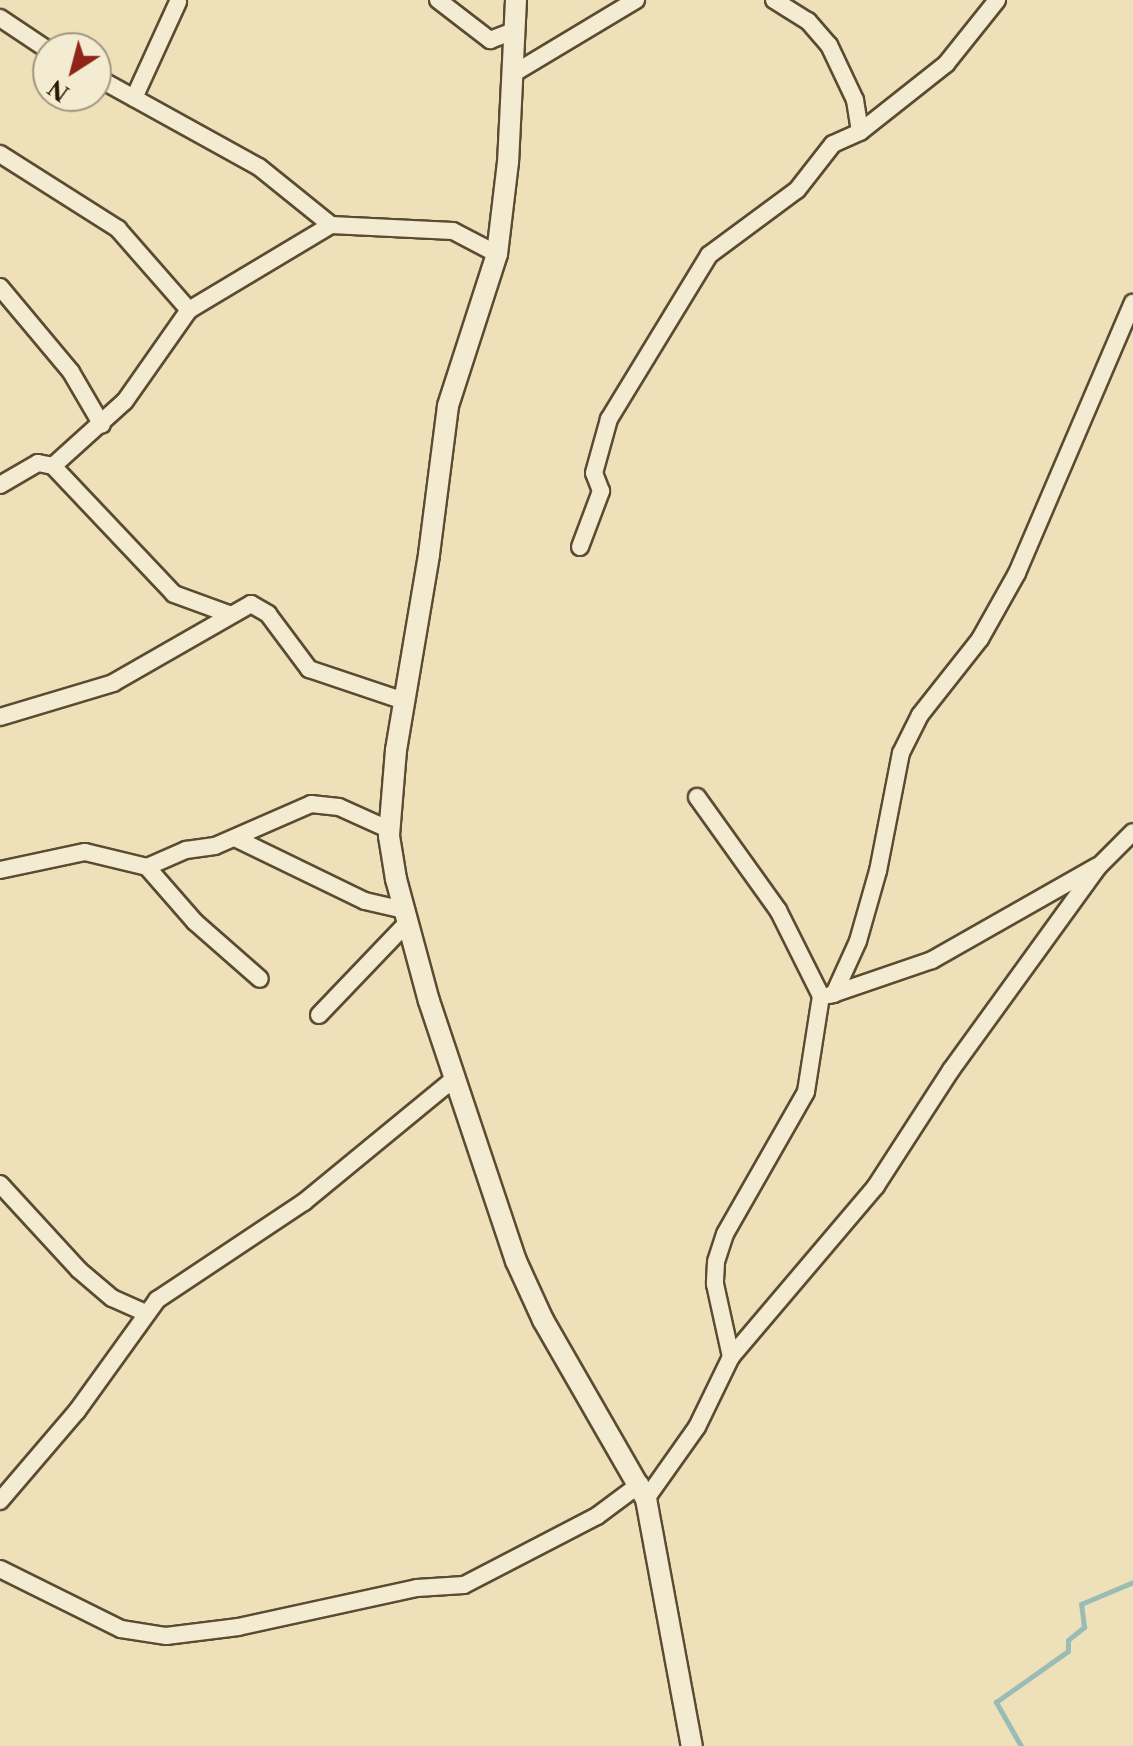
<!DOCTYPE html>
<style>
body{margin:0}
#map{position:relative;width:1133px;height:1746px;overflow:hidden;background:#eee1ba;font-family:"Libre Caslon Text",serif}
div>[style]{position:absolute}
.stream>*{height:5px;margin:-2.5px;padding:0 2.5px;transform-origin:2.5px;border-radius:2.5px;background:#9abcb5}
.roads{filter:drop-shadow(2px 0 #5b4b31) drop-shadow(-2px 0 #5b4b31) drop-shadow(0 2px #5b4b31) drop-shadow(0 -2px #5b4b31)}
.minor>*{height:16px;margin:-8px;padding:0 8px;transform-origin:8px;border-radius:8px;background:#f4ecd2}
.tertiary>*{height:20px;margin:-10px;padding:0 10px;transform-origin:10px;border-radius:10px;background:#f4ecd2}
span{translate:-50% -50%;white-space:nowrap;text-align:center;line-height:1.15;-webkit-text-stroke:7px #f4ecd2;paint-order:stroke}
.north{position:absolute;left:32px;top:32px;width:80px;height:80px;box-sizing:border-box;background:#f4ecd2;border:2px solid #a3987f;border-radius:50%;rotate:216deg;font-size:22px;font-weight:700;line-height:32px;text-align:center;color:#2a1903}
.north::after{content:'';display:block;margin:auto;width:28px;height:36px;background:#8f2418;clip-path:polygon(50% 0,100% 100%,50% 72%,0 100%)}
</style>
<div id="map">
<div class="stream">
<div style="left:1021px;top:1746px;width:51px;rotate:-119.6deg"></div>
<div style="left:996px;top:1702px;width:88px;rotate:-35.3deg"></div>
<div style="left:1068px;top:1651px;width:11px;rotate:-90deg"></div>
<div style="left:1068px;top:1640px;width:21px;rotate:-39deg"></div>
<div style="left:1084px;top:1627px;width:23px;rotate:-97deg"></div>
<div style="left:1081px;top:1604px;width:56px;rotate:-22.9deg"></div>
</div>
<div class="roads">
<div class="minor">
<div style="left:438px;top:0;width:66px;rotate:37.6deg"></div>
<div style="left:490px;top:40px;width:26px;rotate:-21deg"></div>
<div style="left:774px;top:0;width:40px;rotate:32deg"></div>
<div style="left:808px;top:21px;width:32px;rotate:49deg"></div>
<div style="left:829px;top:45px;width:61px;rotate:64.7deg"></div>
<div style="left:855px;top:100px;width:32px;rotate:81deg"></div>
<div style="left:0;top:18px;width:58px;rotate:33.7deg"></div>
<div style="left:511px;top:75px;width:146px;rotate:-31deg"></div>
<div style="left:96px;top:77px;width:186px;rotate:28.9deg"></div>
<div style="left:259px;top:167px;width:92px;rotate:38.9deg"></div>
<div style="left:331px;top:225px;width:122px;rotate:2.8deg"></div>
<div style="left:453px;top:231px;width:50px;rotate:27.6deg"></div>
<div style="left:134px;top:98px;width:106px;rotate:-65.4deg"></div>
<div style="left:0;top:154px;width:140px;rotate:32.4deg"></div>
<div style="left:118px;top:229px;width:108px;rotate:48.8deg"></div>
<div style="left:0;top:287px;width:111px;rotate:50.1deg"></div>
<div style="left:71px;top:372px;width:61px;rotate:59.7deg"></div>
<div style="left:53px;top:466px;width:97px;rotate:-42.1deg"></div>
<div style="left:125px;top:401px;width:111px;rotate:-54.9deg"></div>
<div style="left:189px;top:310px;width:165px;rotate:-30.9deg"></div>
<div style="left:0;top:485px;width:44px;rotate:-30.1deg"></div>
<div style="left:38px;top:463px;width:15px;rotate:11deg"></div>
<div style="left:53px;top:466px;width:176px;rotate:46.6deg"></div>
<div style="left:174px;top:594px;width:59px;rotate:20deg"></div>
<div style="left:580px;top:547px;width:60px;rotate:-69.4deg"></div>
<div style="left:601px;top:491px;width:19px;rotate:-111deg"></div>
<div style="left:594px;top:473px;width:56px;rotate:-74.5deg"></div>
<div style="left:609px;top:419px;width:192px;rotate:-58.6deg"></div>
<div style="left:709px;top:255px;width:109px;rotate:-36.5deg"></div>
<div style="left:797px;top:190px;width:58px;rotate:-52deg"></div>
<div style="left:833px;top:144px;width:30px;rotate:-24deg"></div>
<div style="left:860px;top:132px;width:110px;rotate:-38.3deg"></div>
<div style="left:946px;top:64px;width:82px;rotate:-51.4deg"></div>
<div style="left:0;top:717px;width:118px;rotate:-16.7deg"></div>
<div style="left:113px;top:683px;width:159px;rotate:-29.8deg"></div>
<div style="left:251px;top:604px;width:20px;rotate:30deg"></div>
<div style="left:268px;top:614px;width:69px;rotate:53.3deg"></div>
<div style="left:309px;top:669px;width:100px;rotate:18.6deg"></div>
<div style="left:697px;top:797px;width:139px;rotate:54.4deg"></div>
<div style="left:778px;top:910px;width:96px;rotate:63.4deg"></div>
<div style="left:821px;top:996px;width:97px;rotate:98.9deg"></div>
<div style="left:806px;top:1092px;width:163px;rotate:119.7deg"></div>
<div style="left:725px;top:1234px;width:29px;rotate:108deg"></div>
<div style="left:716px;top:1262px;width:22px;rotate:93deg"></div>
<div style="left:715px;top:1284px;width:75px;rotate:77.6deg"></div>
<div style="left:235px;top:838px;width:144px;rotate:25.9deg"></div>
<div style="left:365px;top:901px;width:40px;rotate:13deg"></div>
<div style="left:147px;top:867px;width:73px;rotate:48.9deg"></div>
<div style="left:195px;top:922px;width:86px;rotate:41.2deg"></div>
<div style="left:0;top:870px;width:87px;rotate:-12deg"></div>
<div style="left:85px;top:852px;width:64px;rotate:13.6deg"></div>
<div style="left:147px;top:867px;width:43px;rotate:-23.6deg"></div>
<div style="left:186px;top:850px;width:29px;rotate:-8deg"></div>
<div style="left:215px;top:846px;width:105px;rotate:-23.6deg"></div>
<div style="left:311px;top:804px;width:28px;rotate:6deg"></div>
<div style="left:339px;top:807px;width:56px;rotate:24.3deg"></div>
<div style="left:834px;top:994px;width:58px;rotate:-65.6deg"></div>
<div style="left:858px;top:941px;width:73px;rotate:-74.1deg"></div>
<div style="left:878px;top:871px;width:120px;rotate:-79deg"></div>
<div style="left:901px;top:753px;width:42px;rotate:-63.4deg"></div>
<div style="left:920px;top:715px;width:97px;rotate:-51.7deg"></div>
<div style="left:980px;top:639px;width:76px;rotate:-60.7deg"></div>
<div style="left:1017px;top:573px;width:294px;rotate:-66.8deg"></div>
<div style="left:830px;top:995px;width:108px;rotate:-18.9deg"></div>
<div style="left:932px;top:960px;width:189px;rotate:-29.6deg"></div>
<div style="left:319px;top:1015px;width:127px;rotate:-46.3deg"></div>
<div style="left:0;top:1184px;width:117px;rotate:47.4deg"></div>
<div style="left:79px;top:1270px;width:43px;rotate:40.3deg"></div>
<div style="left:112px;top:1298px;width:37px;rotate:24deg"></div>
<div style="left:646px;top:1499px;width:88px;rotate:-54.7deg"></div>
<div style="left:697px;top:1427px;width:78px;rotate:-64.1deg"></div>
<div style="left:731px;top:1357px;width:224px;rotate:-49.7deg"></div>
<div style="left:876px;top:1186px;width:138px;rotate:-57.1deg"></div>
<div style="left:951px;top:1070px;width:251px;rotate:-54.1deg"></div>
<div style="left:1098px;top:867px;width:49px;rotate:-45deg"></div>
<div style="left:0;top:1501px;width:118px;rotate:-49.5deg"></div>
<div style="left:77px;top:1411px;width:137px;rotate:-54.2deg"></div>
<div style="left:157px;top:1300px;width:177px;rotate:-33.7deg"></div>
<div style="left:304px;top:1202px;width:195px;rotate:-39.4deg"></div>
<div style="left:0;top:1569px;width:135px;rotate:26.4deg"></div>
<div style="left:121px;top:1629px;width:46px;rotate:8.8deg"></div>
<div style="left:166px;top:1636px;width:73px;rotate:-7.1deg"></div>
<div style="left:238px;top:1627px;width:183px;rotate:-12.3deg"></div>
<div style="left:417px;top:1588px;width:47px;rotate:-3.7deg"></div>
<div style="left:464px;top:1585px;width:150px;rotate:-27.4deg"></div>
<div style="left:597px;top:1516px;width:54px;rotate:-36.7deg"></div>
</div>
<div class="tertiary">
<div style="left:516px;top:0;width:162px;rotate:92.8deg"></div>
<div style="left:508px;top:162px;width:93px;rotate:96.8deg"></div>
<div style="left:497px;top:254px;width:160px;rotate:107.9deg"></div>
<div style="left:448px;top:406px;width:150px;rotate:97.3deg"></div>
<div style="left:429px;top:555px;width:198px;rotate:99.6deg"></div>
<div style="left:396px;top:750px;width:86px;rotate:94.7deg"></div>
<div style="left:389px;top:836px;width:44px;rotate:80.8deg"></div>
<div style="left:396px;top:879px;width:126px;rotate:74.9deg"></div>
<div style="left:429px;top:1001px;width:274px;rotate:71.5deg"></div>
<div style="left:516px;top:1261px;width:65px;rotate:65.4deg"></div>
<div style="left:543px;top:1320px;width:207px;rotate:60.1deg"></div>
<div style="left:646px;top:1499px;width:251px;rotate:79.5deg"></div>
</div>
</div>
<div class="north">N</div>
</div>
